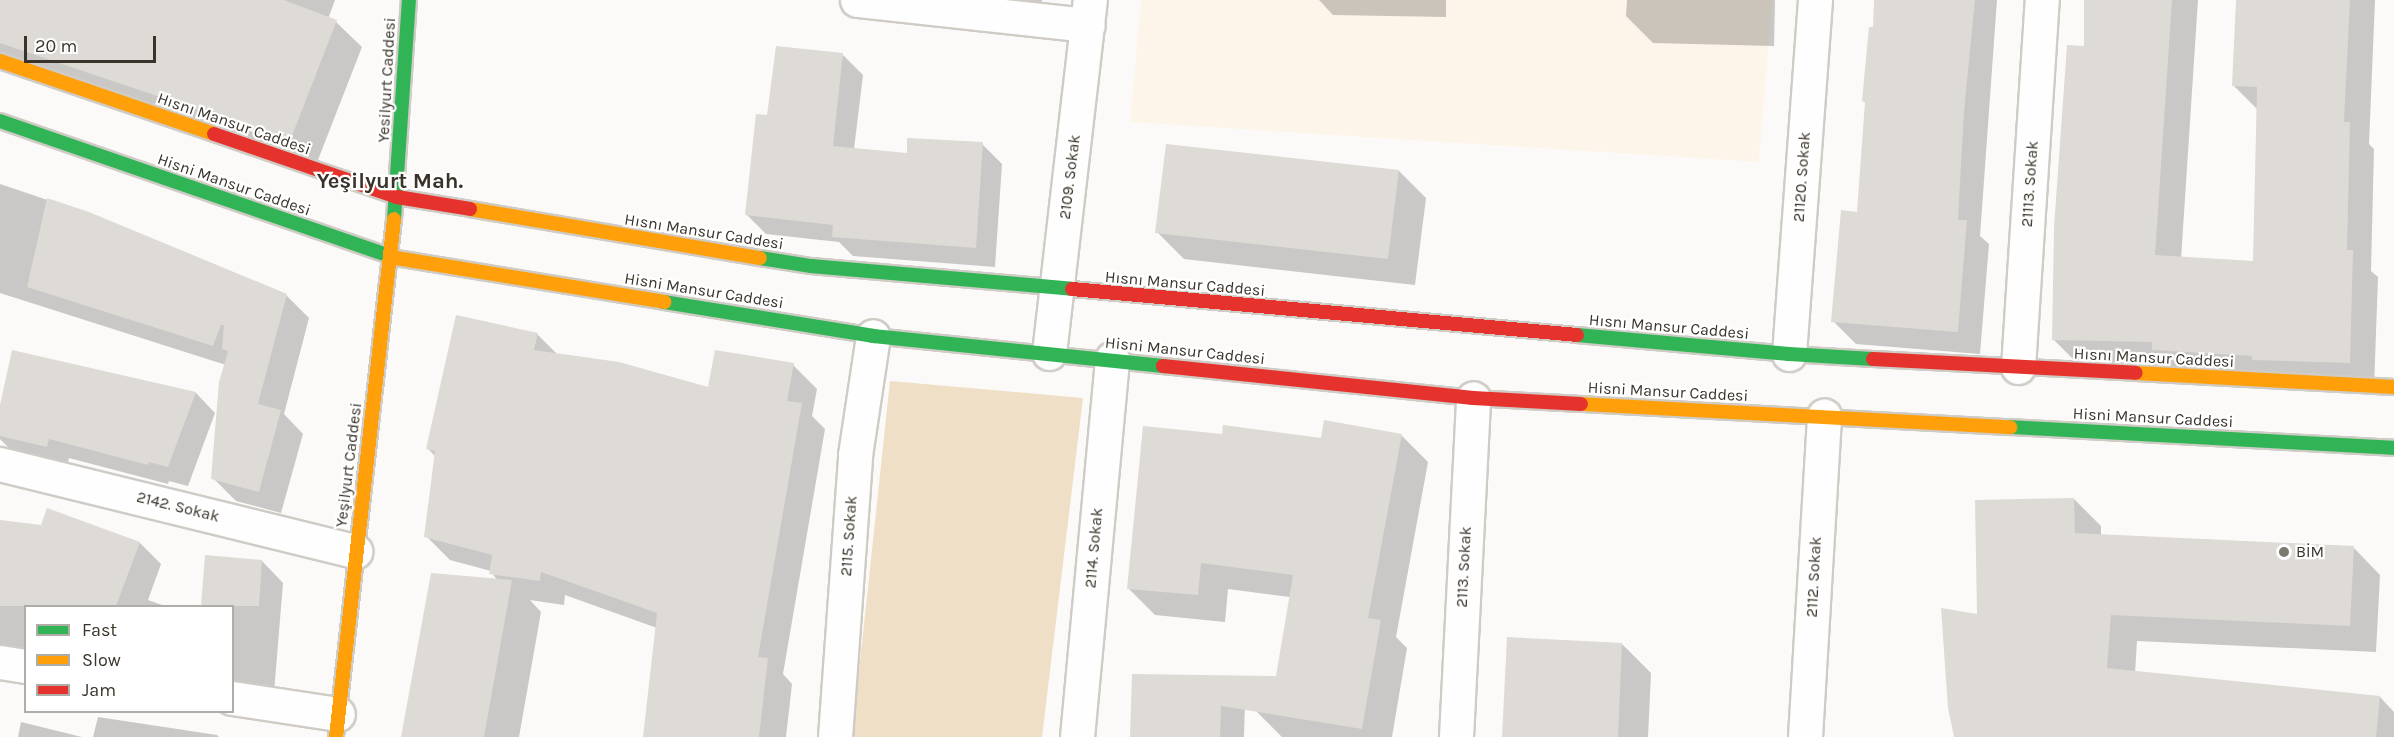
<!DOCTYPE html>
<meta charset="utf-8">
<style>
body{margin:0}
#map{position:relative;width:2394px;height:737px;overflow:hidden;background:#fcfaf8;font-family:Karla,sans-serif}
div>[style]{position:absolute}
.built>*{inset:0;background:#fdf5ea}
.green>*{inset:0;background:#efdfc6}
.shadow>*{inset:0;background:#0003}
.building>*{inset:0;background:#dedad5}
.roads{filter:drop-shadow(2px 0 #cfcbc5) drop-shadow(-2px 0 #cfcbc5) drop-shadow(0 2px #cfcbc5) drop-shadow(0 -2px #cfcbc5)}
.street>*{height:33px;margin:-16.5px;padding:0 16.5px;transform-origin:16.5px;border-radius:16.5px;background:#fffefe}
.fast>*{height:14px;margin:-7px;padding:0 7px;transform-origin:7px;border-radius:7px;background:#30b455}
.slow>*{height:14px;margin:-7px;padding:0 7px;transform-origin:7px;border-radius:7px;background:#ff9f0a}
.jam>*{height:14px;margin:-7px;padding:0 7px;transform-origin:7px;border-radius:7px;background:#e5322d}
.dots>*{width:16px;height:16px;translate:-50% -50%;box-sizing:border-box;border:3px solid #fff;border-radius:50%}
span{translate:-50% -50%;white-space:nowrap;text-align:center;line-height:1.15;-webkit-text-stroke:4.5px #fff;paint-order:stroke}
.street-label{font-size:16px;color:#393329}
.poi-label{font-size:16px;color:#393329}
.left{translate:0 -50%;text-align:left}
.district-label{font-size:22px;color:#393329;font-weight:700}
.legend{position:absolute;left:24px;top:605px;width:210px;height:108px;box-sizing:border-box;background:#fff;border:2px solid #b0ada9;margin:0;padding:8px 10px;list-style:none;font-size:18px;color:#393329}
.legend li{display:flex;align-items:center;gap:12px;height:30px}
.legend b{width:30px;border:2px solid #b0ada9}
.scale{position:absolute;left:24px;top:36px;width:132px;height:27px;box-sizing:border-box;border:3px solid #393329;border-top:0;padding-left:8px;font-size:18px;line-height:21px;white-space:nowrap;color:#393329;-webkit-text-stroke:4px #fff;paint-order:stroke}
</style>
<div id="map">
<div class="built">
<div style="clip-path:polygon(1141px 0,1772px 0,1759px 162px,1130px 122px)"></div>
</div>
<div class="green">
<div style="clip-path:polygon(890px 381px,1083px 398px,1042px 737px,852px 737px)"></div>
</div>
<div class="shadow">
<div style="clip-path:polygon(0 0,335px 0,328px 19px,336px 22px,362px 47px,316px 165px,0 65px)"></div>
<div style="clip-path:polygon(952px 0,1042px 0,1039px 18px)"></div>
<div style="clip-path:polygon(1319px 0,1446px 0,1446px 17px,1333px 15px)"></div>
<div style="clip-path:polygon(1627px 0,1775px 0,1774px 46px,1653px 43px,1626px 16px)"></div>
<div style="clip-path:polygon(1876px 0,1997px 0,1980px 236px,1989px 244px,1980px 354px,1856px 344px,1833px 321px,1859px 213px,1866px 103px,1863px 101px,1875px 29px)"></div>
<div style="clip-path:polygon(2086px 0,2198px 0,2181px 259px,2254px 263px,2258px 110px,2234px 86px,2238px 0,2375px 0,2369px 144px,2374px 149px,2371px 271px,2378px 277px,2374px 388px,2079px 365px,2054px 340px,2085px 47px)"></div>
<div style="clip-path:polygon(843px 55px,863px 75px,854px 149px,908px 155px,982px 144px,1002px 164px,995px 267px,853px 256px,839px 242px,766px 234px,746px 214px,768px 117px)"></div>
<div style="clip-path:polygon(1399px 171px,1426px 198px,1415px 285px,1184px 259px,1157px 232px)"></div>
<div style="clip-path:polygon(0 184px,89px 214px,286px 295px,309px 318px,284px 414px,303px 434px,281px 513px,236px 501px,213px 478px,226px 365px,0 293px)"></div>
<div style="clip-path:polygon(537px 334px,558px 355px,709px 389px,793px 365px,817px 389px,812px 416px,825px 429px,783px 674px,792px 684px,786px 737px,645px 737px,657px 628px,565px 595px,564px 605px,530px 600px,541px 612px,519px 737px,403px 737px,497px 580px,491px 571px,450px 560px,426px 536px,436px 457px,428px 449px)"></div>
<div style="clip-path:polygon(196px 393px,215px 413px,188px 486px,169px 481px,168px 484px,69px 458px,67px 466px,15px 454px,0 439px,0 411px)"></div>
<div style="clip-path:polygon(1223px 435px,1322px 439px,1401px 435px,1428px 462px,1396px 637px,1407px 648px,1392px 737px,1282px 737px,1256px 711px,1277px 678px,1290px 597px,1228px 589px,1225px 622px,1155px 615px,1128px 588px)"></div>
<div style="clip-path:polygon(2074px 499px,2101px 526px,2101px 536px,2354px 548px,2380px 575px,2376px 652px,2137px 641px,2135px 673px,2380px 697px,2394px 712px,2394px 737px,1956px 737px,1979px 615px)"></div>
<div style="clip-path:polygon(48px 510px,140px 543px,161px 564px,148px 600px,165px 606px,26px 606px,26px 665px,0 673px,0 522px,42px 526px)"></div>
<div style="clip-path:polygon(206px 557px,262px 561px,283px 583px,274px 693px,232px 690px,232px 606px,202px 606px)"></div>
<div style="clip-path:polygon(1622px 644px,1651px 673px,1648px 737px,1503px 737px)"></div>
<div style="clip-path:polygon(1133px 675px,1245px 701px,1244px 737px,1132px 737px)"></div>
<div style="clip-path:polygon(98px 717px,217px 735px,219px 737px,93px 737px)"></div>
<div style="clip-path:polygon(21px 722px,82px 737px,18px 737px)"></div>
</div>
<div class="building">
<div style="clip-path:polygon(0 0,284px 0,337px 20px,290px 141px,0 43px)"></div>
<div style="clip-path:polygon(1874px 0,1975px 0,1964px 112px,1958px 220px,1967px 220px,1958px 332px,1831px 322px,1841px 210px,1857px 212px,1865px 102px,1862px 101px,1869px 27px,1873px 27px)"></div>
<div style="clip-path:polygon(2084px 0,2172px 0,2155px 255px,2253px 261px,2257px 87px,2232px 86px,2236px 0,2350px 0,2344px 122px,2350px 122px,2347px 250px,2353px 250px,2350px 363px,2252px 360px,2252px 356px,2152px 350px,2152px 342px,2052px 340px,2054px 227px,2067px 45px,2084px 46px)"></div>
<div style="clip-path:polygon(776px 46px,843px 53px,833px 146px,907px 153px,907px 138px,983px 142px,976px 248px,832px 237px,833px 225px,745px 215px,756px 114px,767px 115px)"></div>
<div style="clip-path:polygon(1166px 144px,1399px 170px,1388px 259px,1155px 233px)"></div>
<div style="clip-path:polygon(47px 198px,89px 212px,287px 294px,258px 404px,281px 410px,259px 492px,211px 479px,219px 382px,228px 351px,222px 349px,224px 325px,221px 325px,213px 346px,27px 287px)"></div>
<div style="clip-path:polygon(456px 315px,538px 333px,534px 350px,619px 362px,708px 387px,715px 350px,794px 363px,787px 401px,802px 403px,758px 657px,768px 658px,759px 737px,643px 737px,657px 613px,541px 572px,540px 581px,489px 574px,492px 555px,424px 537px,435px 451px,426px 449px)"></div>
<div style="clip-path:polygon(12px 350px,196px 392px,168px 467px,149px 462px,148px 465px,49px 439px,47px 447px,0 436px,0 405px)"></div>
<div style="clip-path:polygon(1324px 420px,1402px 434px,1368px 618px,1381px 620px,1362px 729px,1221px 706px,1220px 737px,1130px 737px,1132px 674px,1276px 676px,1293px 575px,1201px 563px,1198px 595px,1127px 589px,1143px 426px,1222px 434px,1223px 425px,1321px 438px)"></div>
<div style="clip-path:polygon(2074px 498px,2075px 533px,2354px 546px,2350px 626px,2111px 615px,2107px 668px,2380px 696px,2376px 737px,1954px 737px,1948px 708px,1941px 608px,1977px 614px,1975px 500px)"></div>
<div style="clip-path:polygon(47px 508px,140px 542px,116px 606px,0 606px,0 520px,41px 525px)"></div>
<div style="clip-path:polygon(205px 555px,262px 560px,259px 606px,201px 606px)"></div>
<div style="clip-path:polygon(431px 573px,512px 580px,484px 737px,401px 737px)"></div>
<div style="clip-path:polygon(1507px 637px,1622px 643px,1618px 737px,1502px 737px)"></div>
</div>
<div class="roads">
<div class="street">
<div style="left:857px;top:0;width:232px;rotate:6.2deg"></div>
<div style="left:1049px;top:353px;width:355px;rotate:-83.4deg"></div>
<div style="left:1789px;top:354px;width:355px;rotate:-85.8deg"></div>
<div style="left:2018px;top:367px;width:368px;rotate:-86.3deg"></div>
<div style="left:0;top:464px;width:366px;rotate:13.8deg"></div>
<div style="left:0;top:662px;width:26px;rotate:9deg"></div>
<div style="left:232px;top:698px;width:107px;rotate:8.6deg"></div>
<div style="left:835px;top:737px;width:283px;rotate:-85.9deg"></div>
<div style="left:855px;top:455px;width:120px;rotate:-81.4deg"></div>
<div style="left:1077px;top:737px;width:380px;rotate:-84.7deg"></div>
<div style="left:1456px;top:737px;width:339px;rotate:-87.1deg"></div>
<div style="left:1805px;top:737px;width:322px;rotate:-86.6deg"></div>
</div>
<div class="fast">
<div style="left:0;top:121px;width:419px;rotate:19.1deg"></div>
<div style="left:394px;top:219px;width:220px;rotate:-86.1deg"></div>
<div style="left:760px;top:258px;width:52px;rotate:8.9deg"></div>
<div style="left:811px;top:266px;width:262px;rotate:5deg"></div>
<div style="left:664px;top:302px;width:212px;rotate:9.2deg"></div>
<div style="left:873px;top:336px;width:292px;rotate:5.9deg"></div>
<div style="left:1577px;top:335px;width:213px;rotate:5.1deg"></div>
<div style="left:1789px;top:354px;width:84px;rotate:3.4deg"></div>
<div style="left:2010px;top:427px;width:385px;rotate:3.1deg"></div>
</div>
<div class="slow">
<div style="left:0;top:61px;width:226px;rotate:18.8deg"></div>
<div style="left:470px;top:209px;width:294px;rotate:9.6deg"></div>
<div style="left:396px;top:258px;width:272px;rotate:9.3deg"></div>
<div style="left:2136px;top:373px;width:258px;rotate:3.1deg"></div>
<div style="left:1581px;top:404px;width:430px;rotate:3.1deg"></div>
<div style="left:336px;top:737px;width:521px;rotate:-83.61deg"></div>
</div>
<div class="jam">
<div style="left:214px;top:134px;width:194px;rotate:19deg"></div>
<div style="left:397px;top:197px;width:74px;rotate:9.3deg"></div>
<div style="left:1072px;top:289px;width:507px;rotate:5.2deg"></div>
<div style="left:1873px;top:359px;width:263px;rotate:3deg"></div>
<div style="left:1163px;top:366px;width:312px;rotate:5.9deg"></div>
<div style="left:1473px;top:398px;width:108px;rotate:3.2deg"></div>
</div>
</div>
<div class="dots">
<div style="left:2284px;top:552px;background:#7d7971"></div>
</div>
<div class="street-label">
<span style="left:387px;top:80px;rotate:-87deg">Yesilyurt Caddesi</span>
<span style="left:234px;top:124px;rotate:19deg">Hısnı Mansur Caddesi</span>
<span style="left:1070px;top:177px;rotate:-83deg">2109. Sokak</span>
<span style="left:1802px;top:177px;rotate:-86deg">21120. Sokak</span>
<span style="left:2030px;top:184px;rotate:-86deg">21113. Sokak</span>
<span style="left:234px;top:185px;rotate:19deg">Hisni Mansur Caddesi</span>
<span style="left:704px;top:232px;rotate:9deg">Hısnı Mansur Caddesi</span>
<span style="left:1185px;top:284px;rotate:5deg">Hısnı Mansur Caddesi</span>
<span style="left:704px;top:291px;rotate:9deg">Hisni Mansur Caddesi</span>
<span style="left:1669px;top:327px;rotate:5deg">Hısnı Mansur Caddesi</span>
<span style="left:1185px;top:351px;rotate:6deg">Hisni Mansur Caddesi</span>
<span style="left:2154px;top:358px;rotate:3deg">Hısnı Mansur Caddesi</span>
<span style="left:1668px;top:392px;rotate:3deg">Hisni Mansur Caddesi</span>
<span style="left:2153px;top:418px;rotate:3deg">Hisni Mansur Caddesi</span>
<span style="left:349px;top:465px;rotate:-83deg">Yeşilyurt Caddesi</span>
<span style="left:178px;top:507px;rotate:14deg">2142. Sokak</span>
<span style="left:849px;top:536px;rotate:-86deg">2115. Sokak</span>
<span style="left:1094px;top:548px;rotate:-85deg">2114. Sokak</span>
<span style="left:1464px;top:567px;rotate:-87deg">2113. Sokak</span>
<span style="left:1814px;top:577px;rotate:-87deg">2112. Sokak</span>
</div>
<div class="poi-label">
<span class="left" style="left:2296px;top:552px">BİM</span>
</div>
<div class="district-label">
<span style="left:390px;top:182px">Yeşilyurt Mah.</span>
</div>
<ul class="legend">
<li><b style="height:8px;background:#30b455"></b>Fast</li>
<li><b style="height:8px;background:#ff9f0a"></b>Slow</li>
<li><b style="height:8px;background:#e5322d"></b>Jam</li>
</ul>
<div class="scale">20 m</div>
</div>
